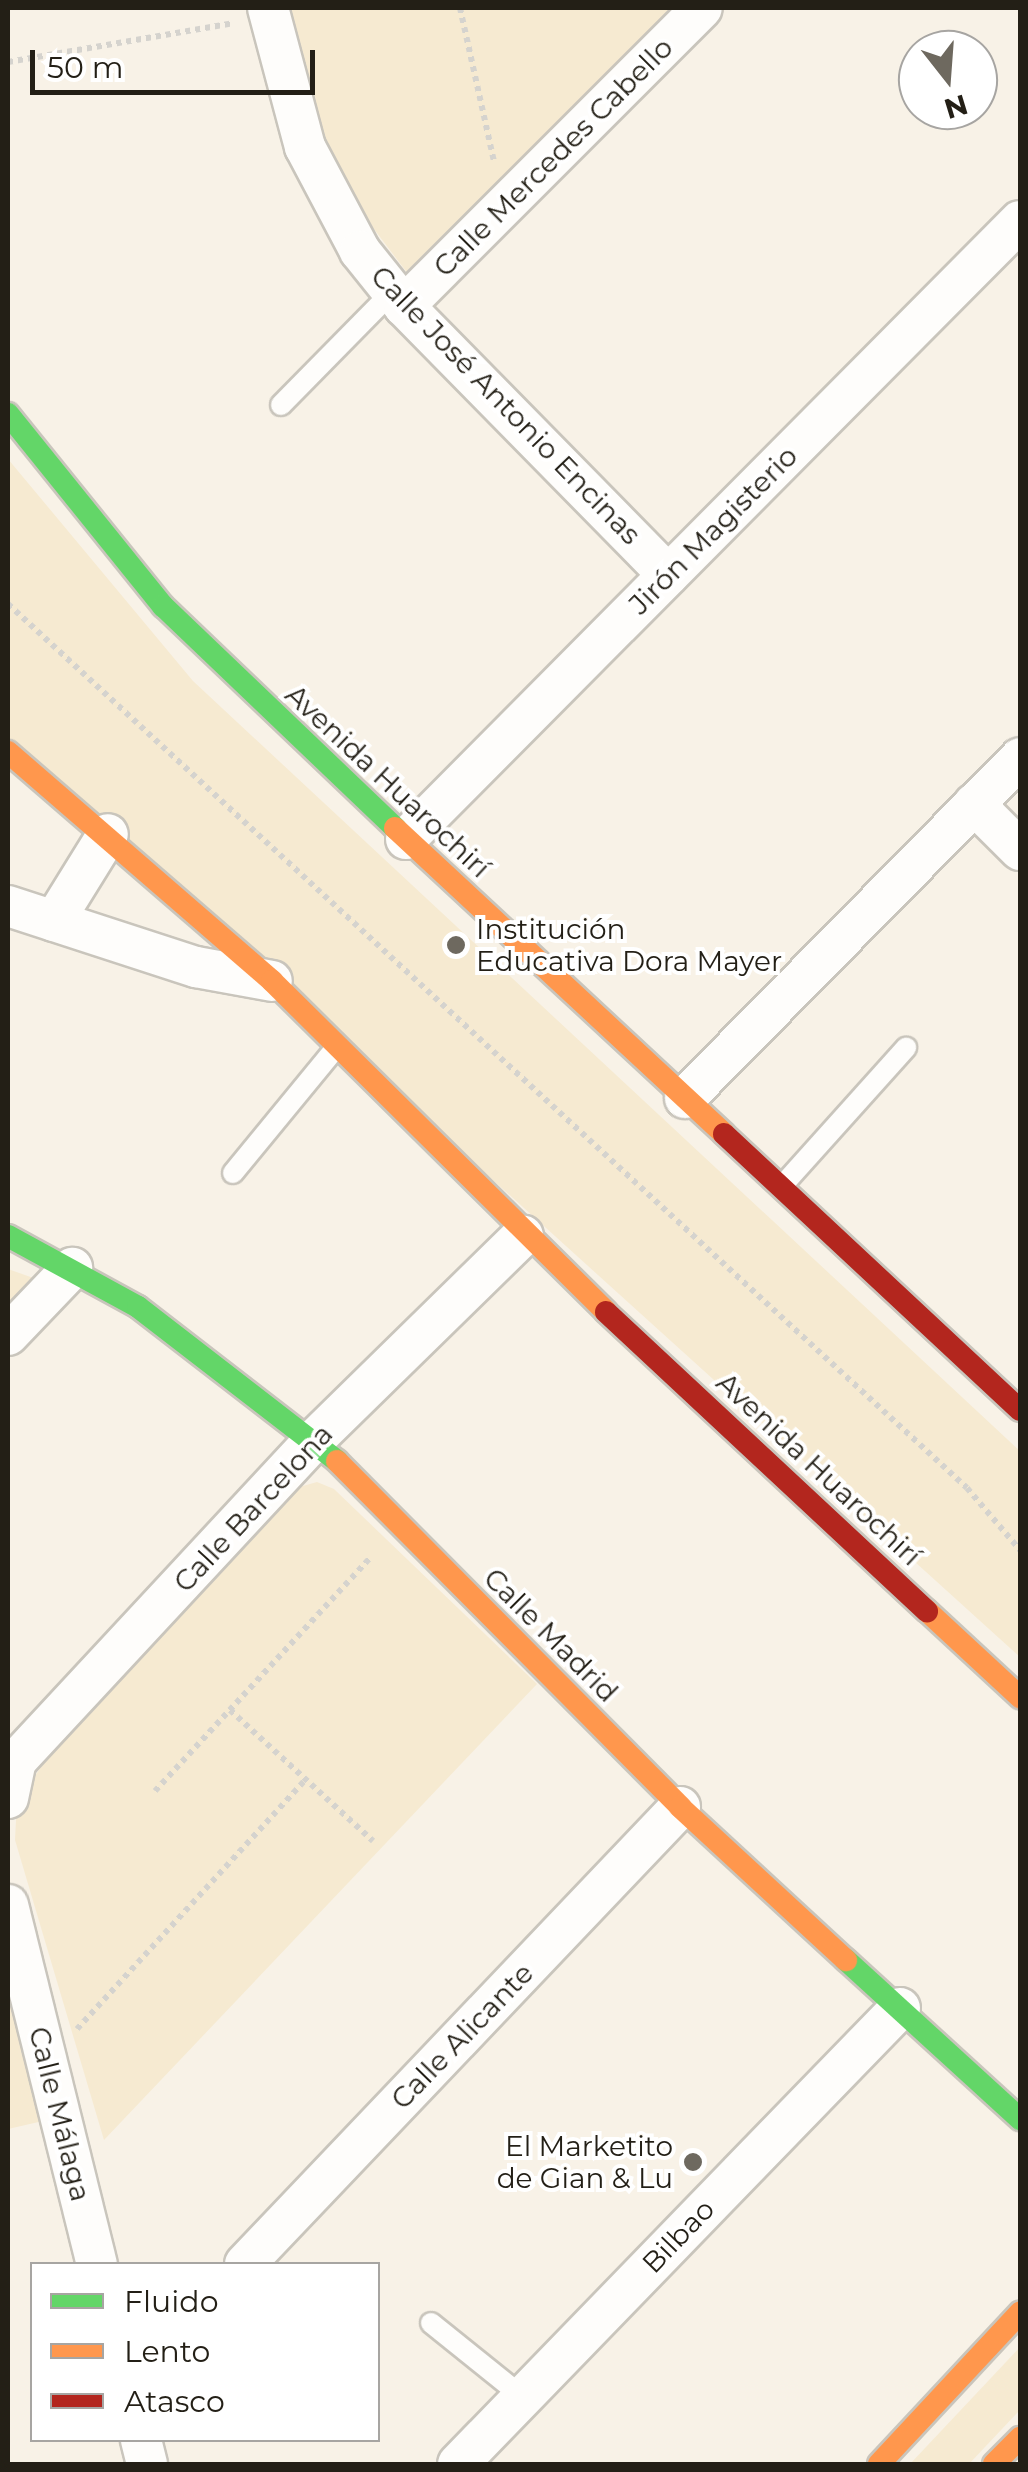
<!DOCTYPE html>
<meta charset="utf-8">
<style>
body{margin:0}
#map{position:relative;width:1028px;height:2472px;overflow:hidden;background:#f8f2e7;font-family:Montserrat,sans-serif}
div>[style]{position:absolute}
.green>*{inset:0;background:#f6ead1}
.path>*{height:6px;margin-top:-3px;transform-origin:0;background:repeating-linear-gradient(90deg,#d5d3ce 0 5px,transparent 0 10px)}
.roads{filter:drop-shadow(2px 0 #c9c5bc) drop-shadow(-2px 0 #c9c5bc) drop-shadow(0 2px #c9c5bc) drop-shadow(0 -2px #c9c5bc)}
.lane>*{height:20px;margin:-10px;padding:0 10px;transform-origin:10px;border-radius:10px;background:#fefdfb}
.street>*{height:40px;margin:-20px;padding:0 20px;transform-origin:20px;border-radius:20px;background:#fefdfb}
.fast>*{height:22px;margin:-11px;padding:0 11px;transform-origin:11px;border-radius:11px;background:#63d668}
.slow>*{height:22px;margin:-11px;padding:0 11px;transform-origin:11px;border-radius:11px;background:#ff974d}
.jam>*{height:22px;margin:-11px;padding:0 11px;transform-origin:11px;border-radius:11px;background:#b3261e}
.dots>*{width:28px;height:28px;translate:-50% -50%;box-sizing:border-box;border:5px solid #fff;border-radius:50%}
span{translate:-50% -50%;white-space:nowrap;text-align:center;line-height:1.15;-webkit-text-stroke:8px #fff;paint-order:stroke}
.street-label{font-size:28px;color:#231f16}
.poi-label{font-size:28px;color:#231f16}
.left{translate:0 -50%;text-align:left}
.right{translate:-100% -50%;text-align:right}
.frame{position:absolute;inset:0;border:10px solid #231f16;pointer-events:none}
.legend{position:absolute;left:30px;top:2262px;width:350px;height:180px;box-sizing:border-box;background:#fff;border:2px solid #a7a5a2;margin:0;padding:12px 18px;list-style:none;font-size:30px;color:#231f16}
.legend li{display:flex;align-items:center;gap:20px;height:50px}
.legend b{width:50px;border:2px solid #a7a5a2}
.north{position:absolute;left:898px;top:30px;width:100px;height:100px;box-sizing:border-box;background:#fff;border:2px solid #a7a5a2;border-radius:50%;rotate:163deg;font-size:28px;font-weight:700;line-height:40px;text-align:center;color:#231f16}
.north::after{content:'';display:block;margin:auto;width:35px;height:45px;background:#6e695f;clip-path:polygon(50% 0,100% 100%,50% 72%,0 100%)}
.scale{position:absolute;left:30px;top:50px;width:285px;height:45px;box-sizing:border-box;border:5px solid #231f16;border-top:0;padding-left:12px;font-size:30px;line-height:35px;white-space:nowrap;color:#231f16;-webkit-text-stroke:8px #fff;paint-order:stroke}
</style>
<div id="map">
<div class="green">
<div style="clip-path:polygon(285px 8px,692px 8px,415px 283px,361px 212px,323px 133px)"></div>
<div style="clip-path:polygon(8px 459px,193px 681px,1020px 1451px,1020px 1657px,8px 741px)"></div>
<div style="clip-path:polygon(8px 1269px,39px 1280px,8px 1311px)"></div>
<div style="clip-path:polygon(317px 1482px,334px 1489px,537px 1684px,104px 2140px,15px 1840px,17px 1801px,76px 1718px,296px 1488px)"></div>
<div style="clip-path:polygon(8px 1987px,43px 2121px,8px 2129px)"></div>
<div style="clip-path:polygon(1020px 2347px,1020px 2410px,969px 2464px,910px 2464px)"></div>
</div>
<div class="path">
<div style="left:460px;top:8px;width:157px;rotate:77.5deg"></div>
<div style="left:8px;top:62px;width:228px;rotate:-9.8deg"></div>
<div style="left:8px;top:604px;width:1304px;rotate:42.67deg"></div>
<div style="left:967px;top:1488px;width:82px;rotate:49.5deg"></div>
<div style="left:230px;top:1710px;width:194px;rotate:42.5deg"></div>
<div style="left:155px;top:1791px;width:318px;rotate:-47.3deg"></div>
<div style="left:77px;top:2029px;width:339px;rotate:-47.5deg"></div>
</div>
<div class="roads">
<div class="lane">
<div style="left:281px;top:405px;width:158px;rotate:-45.5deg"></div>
<div style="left:233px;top:1173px;width:161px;rotate:-50.6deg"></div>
<div style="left:782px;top:1186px;width:186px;rotate:-48.1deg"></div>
<div style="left:431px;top:2323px;width:118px;rotate:38.8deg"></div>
</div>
<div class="street">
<div style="left:268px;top:8px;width:144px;rotate:75.1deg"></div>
<div style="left:305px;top:147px;width:118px;rotate:62.1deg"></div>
<div style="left:360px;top:251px;width:70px;rotate:51.3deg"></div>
<div style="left:404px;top:306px;width:377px;rotate:45.5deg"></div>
<div style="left:404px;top:306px;width:421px;rotate:-45deg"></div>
<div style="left:974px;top:804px;width:65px;rotate:45deg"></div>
<div style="left:406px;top:839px;width:871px;rotate:-45.19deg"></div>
<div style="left:8px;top:906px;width:198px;rotate:18deg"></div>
<div style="left:196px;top:967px;width:77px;rotate:10.4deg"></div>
<div style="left:54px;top:921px;width:102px;rotate:-58.2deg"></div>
<div style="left:685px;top:1098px;width:477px;rotate:-45.4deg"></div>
<div style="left:8px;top:1335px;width:93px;rotate:-46.3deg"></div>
<div style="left:8px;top:1798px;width:38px;rotate:-78deg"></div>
<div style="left:16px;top:1761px;width:439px;rotate:-47.1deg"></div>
<div style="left:315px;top:1439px;width:291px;rotate:-44.4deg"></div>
<div style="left:8px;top:1905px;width:370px;rotate:76.1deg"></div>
<div style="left:245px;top:2264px;width:631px;rotate:-46.41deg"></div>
<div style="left:141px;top:2440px;width:25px;rotate:76deg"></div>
<div style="left:458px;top:2464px;width:635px;rotate:-45.89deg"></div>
</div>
<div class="fast">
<div style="left:8px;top:414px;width:247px;rotate:51.1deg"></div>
<div style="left:163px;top:606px;width:321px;rotate:43.7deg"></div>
<div style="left:8px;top:1236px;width:148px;rotate:28.6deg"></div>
<div style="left:138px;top:1307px;width:252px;rotate:37.7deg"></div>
<div style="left:846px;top:1960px;width:236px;rotate:42.4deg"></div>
</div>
<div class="slow">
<div style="left:8px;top:752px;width:349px;rotate:40.9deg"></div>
<div style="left:272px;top:981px;width:470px;rotate:44.7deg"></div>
<div style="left:395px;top:828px;width:449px;rotate:42.9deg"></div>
<div style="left:337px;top:1461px;width:487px;rotate:45.2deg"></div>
<div style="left:680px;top:1807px;width:226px;rotate:42.7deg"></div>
<div style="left:927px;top:1611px;width:127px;rotate:42.8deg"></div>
<div style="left:879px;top:2464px;width:207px;rotate:-47deg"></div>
<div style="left:994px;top:2464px;width:37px;rotate:-45deg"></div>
</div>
<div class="jam">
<div style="left:724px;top:1134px;width:405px;rotate:43deg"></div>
<div style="left:606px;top:1312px;width:439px;rotate:43deg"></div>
</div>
</div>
<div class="dots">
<div style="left:456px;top:945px;background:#6e695f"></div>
<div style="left:693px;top:2162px;background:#6e695f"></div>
</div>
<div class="street-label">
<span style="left:553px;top:157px;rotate:-45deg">Calle Mercedes Cabello</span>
<span style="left:506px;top:405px;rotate:46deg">Calle José Antonio Encinas</span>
<span style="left:713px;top:530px;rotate:-45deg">Jirón Magisterio</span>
<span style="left:388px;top:781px;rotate:43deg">Avenida Huarochirí</span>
<span style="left:819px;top:1469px;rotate:43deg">Avenida Huarochirí</span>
<span style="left:253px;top:1508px;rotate:-47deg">Calle Barcelona</span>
<span style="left:551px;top:1635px;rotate:45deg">Calle Madrid</span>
<span style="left:462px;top:2036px;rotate:-46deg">Calle Alicante</span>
<span style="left:60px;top:2114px;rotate:76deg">Calle Málaga</span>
<span style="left:678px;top:2236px;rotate:-46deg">Bilbao</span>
</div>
<div class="poi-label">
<span class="left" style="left:476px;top:945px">Institución<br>Educativa Dora Mayer</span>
<span class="right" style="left:673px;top:2162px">El Marketito<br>de Gian &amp; Lu</span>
</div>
<div class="frame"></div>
<ul class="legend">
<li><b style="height:12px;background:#63d668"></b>Fluido</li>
<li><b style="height:12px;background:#ff974d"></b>Lento</li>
<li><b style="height:12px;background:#b3261e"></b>Atasco</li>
</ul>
<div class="north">N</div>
<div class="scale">50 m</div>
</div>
